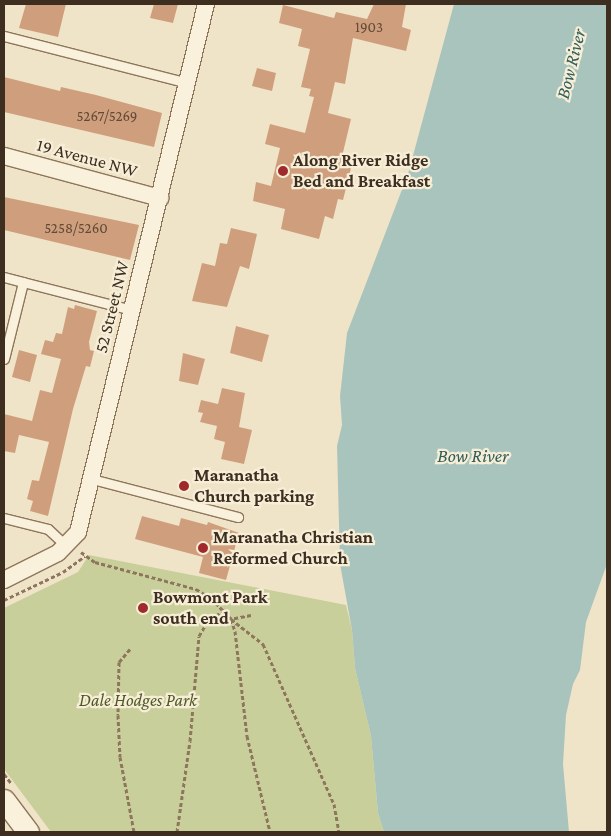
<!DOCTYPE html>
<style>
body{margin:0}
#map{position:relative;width:611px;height:836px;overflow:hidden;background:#f0e4c8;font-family:"Crimson Pro",serif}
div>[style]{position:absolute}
.green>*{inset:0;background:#c9cf9b}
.water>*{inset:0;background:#a9c4bc}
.building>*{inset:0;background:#cf9f7d}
.path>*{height:3px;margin-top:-1.5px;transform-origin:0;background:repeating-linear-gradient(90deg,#8d765c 0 4px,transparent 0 6.5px)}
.roads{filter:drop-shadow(1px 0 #8d765c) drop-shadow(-1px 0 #8d765c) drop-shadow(0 1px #8d765c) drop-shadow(0 -1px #8d765c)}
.service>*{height:9px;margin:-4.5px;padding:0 4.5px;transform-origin:4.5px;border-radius:4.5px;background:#faf1dc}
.minor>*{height:16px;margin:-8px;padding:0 8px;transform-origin:8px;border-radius:8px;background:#faf1dc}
.tertiary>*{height:21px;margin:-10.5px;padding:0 10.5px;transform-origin:10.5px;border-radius:10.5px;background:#faf1dc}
.dots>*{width:14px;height:14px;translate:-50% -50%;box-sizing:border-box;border:2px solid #f7eed8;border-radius:50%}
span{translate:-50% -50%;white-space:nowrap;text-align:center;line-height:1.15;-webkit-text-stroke:4.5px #f7eed8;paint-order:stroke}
.number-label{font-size:15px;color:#624a37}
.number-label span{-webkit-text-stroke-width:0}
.street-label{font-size:18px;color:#3d2e20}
.poi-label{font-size:18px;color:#3d2e20;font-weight:700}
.left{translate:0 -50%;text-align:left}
.park-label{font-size:18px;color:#4d5a26;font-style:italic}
.water-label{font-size:19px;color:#2f5d5a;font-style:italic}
.frame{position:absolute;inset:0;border:5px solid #3d2e20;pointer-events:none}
</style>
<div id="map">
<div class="green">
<div style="clip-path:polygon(89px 555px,346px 605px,352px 630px,355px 668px,371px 736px,378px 813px,384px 832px,51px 832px,4px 769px,4px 608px,78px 572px)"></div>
</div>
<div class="water">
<div style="clip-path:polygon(454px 4px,607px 4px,607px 564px,586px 622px,580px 670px,573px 684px,566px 715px,563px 764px,569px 832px,384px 832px,378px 813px,371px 736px,355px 668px,352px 630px,340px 564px,337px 446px,342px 425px,340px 396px,347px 333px,408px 174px)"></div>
</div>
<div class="building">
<div style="clip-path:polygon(26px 4px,66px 4px,58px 37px,19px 28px)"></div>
<div style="clip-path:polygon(154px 4px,178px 4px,173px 23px,150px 18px)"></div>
<div style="clip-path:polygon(374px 4px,406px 4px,402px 27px,411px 30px,406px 51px,353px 38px,345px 84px,335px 82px,328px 113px,351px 119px,340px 165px,351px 168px,343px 200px,338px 199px,333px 219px,325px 216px,319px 239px,281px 229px,285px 209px,253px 201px,256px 182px,271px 186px,280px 148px,265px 144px,270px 124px,305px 133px,314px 97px,309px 96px,311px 89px,301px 87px,310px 49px,298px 46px,302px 29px,279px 23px,283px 5px,334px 18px,336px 12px,367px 19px)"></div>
<div style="clip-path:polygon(257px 68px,276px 73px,272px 91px,252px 86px)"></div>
<div style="clip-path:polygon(4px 77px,60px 91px,61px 87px,96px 95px,162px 113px,154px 147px,4px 112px)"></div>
<div style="clip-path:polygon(4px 197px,139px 225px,130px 260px,4px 230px)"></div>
<div style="clip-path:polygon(231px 228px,257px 234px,249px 269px,240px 266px,227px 307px,192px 301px,202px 263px,215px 266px,220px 243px,227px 244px)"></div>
<div style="clip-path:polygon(75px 305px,97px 311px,89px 342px,90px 350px,94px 351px,90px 367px,86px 366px,73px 409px,48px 516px,30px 511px,33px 501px,27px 499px,32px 480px,39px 481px,49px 442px,19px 435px,15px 453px,4px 451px,4px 414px,32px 421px,40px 390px,52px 393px,61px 359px,41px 354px,45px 340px,53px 342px,56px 333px,62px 334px,68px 307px,74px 309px)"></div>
<div style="clip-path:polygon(236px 326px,269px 335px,262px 362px,230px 353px)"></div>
<div style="clip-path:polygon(19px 350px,37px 355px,30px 382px,12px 377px)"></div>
<div style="clip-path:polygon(183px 353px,205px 359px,198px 385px,179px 381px)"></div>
<div style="clip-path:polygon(222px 388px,245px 393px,239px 427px,252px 430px,244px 464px,221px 459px,225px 442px,214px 439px,217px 426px,200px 422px,203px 413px,198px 412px,201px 400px,218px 404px)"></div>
<div style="clip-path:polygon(142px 516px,179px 526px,181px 518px,207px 525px,208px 522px,239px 533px,226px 580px,199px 573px,203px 557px,135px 539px)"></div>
</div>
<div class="path">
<div style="left:81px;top:552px;width:17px;rotate:36deg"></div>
<div style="left:95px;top:562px;width:105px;rotate:15deg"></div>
<div style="left:196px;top:589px;width:17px;rotate:31deg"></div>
<div style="left:211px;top:598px;width:29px;rotate:46deg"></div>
<div style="left:231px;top:619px;width:13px;rotate:72deg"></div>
<div style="left:235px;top:631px;width:106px;rotate:83.5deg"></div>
<div style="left:247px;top:736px;width:99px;rotate:76.5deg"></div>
<div style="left:4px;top:600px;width:65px;rotate:-25.4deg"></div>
<div style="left:63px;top:572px;width:27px;rotate:-36deg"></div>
<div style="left:251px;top:615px;width:20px;rotate:169deg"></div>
<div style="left:231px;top:619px;width:41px;rotate:38deg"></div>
<div style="left:263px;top:644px;width:175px;rotate:66.1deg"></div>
<div style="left:334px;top:804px;width:28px;rotate:80deg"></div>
<div style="left:130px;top:649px;width:17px;rotate:130deg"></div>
<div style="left:119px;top:662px;width:53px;rotate:91.1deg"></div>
<div style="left:118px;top:715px;width:42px;rotate:87.3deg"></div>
<div style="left:120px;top:757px;width:76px;rotate:79.4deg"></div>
<div style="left:4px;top:774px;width:11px;rotate:52deg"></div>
<div style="left:177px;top:832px;width:92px;rotate:-81.9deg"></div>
<div style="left:190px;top:741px;width:105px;rotate:-85.1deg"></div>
<div style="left:199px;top:636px;width:14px;rotate:-60deg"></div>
<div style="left:206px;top:624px;width:22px;rotate:-39deg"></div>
</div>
<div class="roads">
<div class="service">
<div style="left:4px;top:36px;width:191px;rotate:14.3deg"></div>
<div style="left:4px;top:277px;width:20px;rotate:15deg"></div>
<div style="left:4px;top:359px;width:79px;rotate:-76.1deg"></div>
<div style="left:23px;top:282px;width:113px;rotate:14.4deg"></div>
<div style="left:92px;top:479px;width:151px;rotate:14.6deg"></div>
<div style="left:4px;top:518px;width:45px;rotate:14deg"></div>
<div style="left:48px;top:529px;width:26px;rotate:43deg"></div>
</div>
<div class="minor">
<div style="left:4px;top:156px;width:162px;rotate:15.1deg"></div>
<div style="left:4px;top:580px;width:60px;rotate:-26.6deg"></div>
<div style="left:58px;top:553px;width:29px;rotate:-46deg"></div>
<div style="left:78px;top:532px;width:543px;rotate:-76.37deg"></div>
</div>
<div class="tertiary">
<div style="left:4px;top:800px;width:40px;rotate:53deg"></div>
</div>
</div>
<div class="dots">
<div style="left:283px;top:171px;background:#9e2a2b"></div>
<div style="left:184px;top:486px;background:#9e2a2b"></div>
<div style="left:203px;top:548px;background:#9e2a2b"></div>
<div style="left:143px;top:608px;background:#9e2a2b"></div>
</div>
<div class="number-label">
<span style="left:369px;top:28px">1903</span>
<span style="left:107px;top:117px">5267/5269</span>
<span style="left:76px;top:229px">5258/5260</span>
</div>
<div class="street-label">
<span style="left:87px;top:158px;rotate:15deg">19 Avenue NW</span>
<span style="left:112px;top:307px;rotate:-76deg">52 Street NW</span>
</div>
<div class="poi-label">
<span class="left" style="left:293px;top:171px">Along River Ridge<br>Bed and Breakfast</span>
<span class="left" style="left:194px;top:486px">Maranatha<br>Church parking</span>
<span class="left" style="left:213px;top:548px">Maranatha Christian<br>Reformed Church</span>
<span class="left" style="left:153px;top:608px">Bowmont Park<br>south end</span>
</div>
<div class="park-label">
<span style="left:138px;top:700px">Dale Hodges Park</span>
</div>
<div class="water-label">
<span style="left:571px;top:64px;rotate:-76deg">Bow River</span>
<span style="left:473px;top:456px">Bow River</span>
</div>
<div class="frame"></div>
</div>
